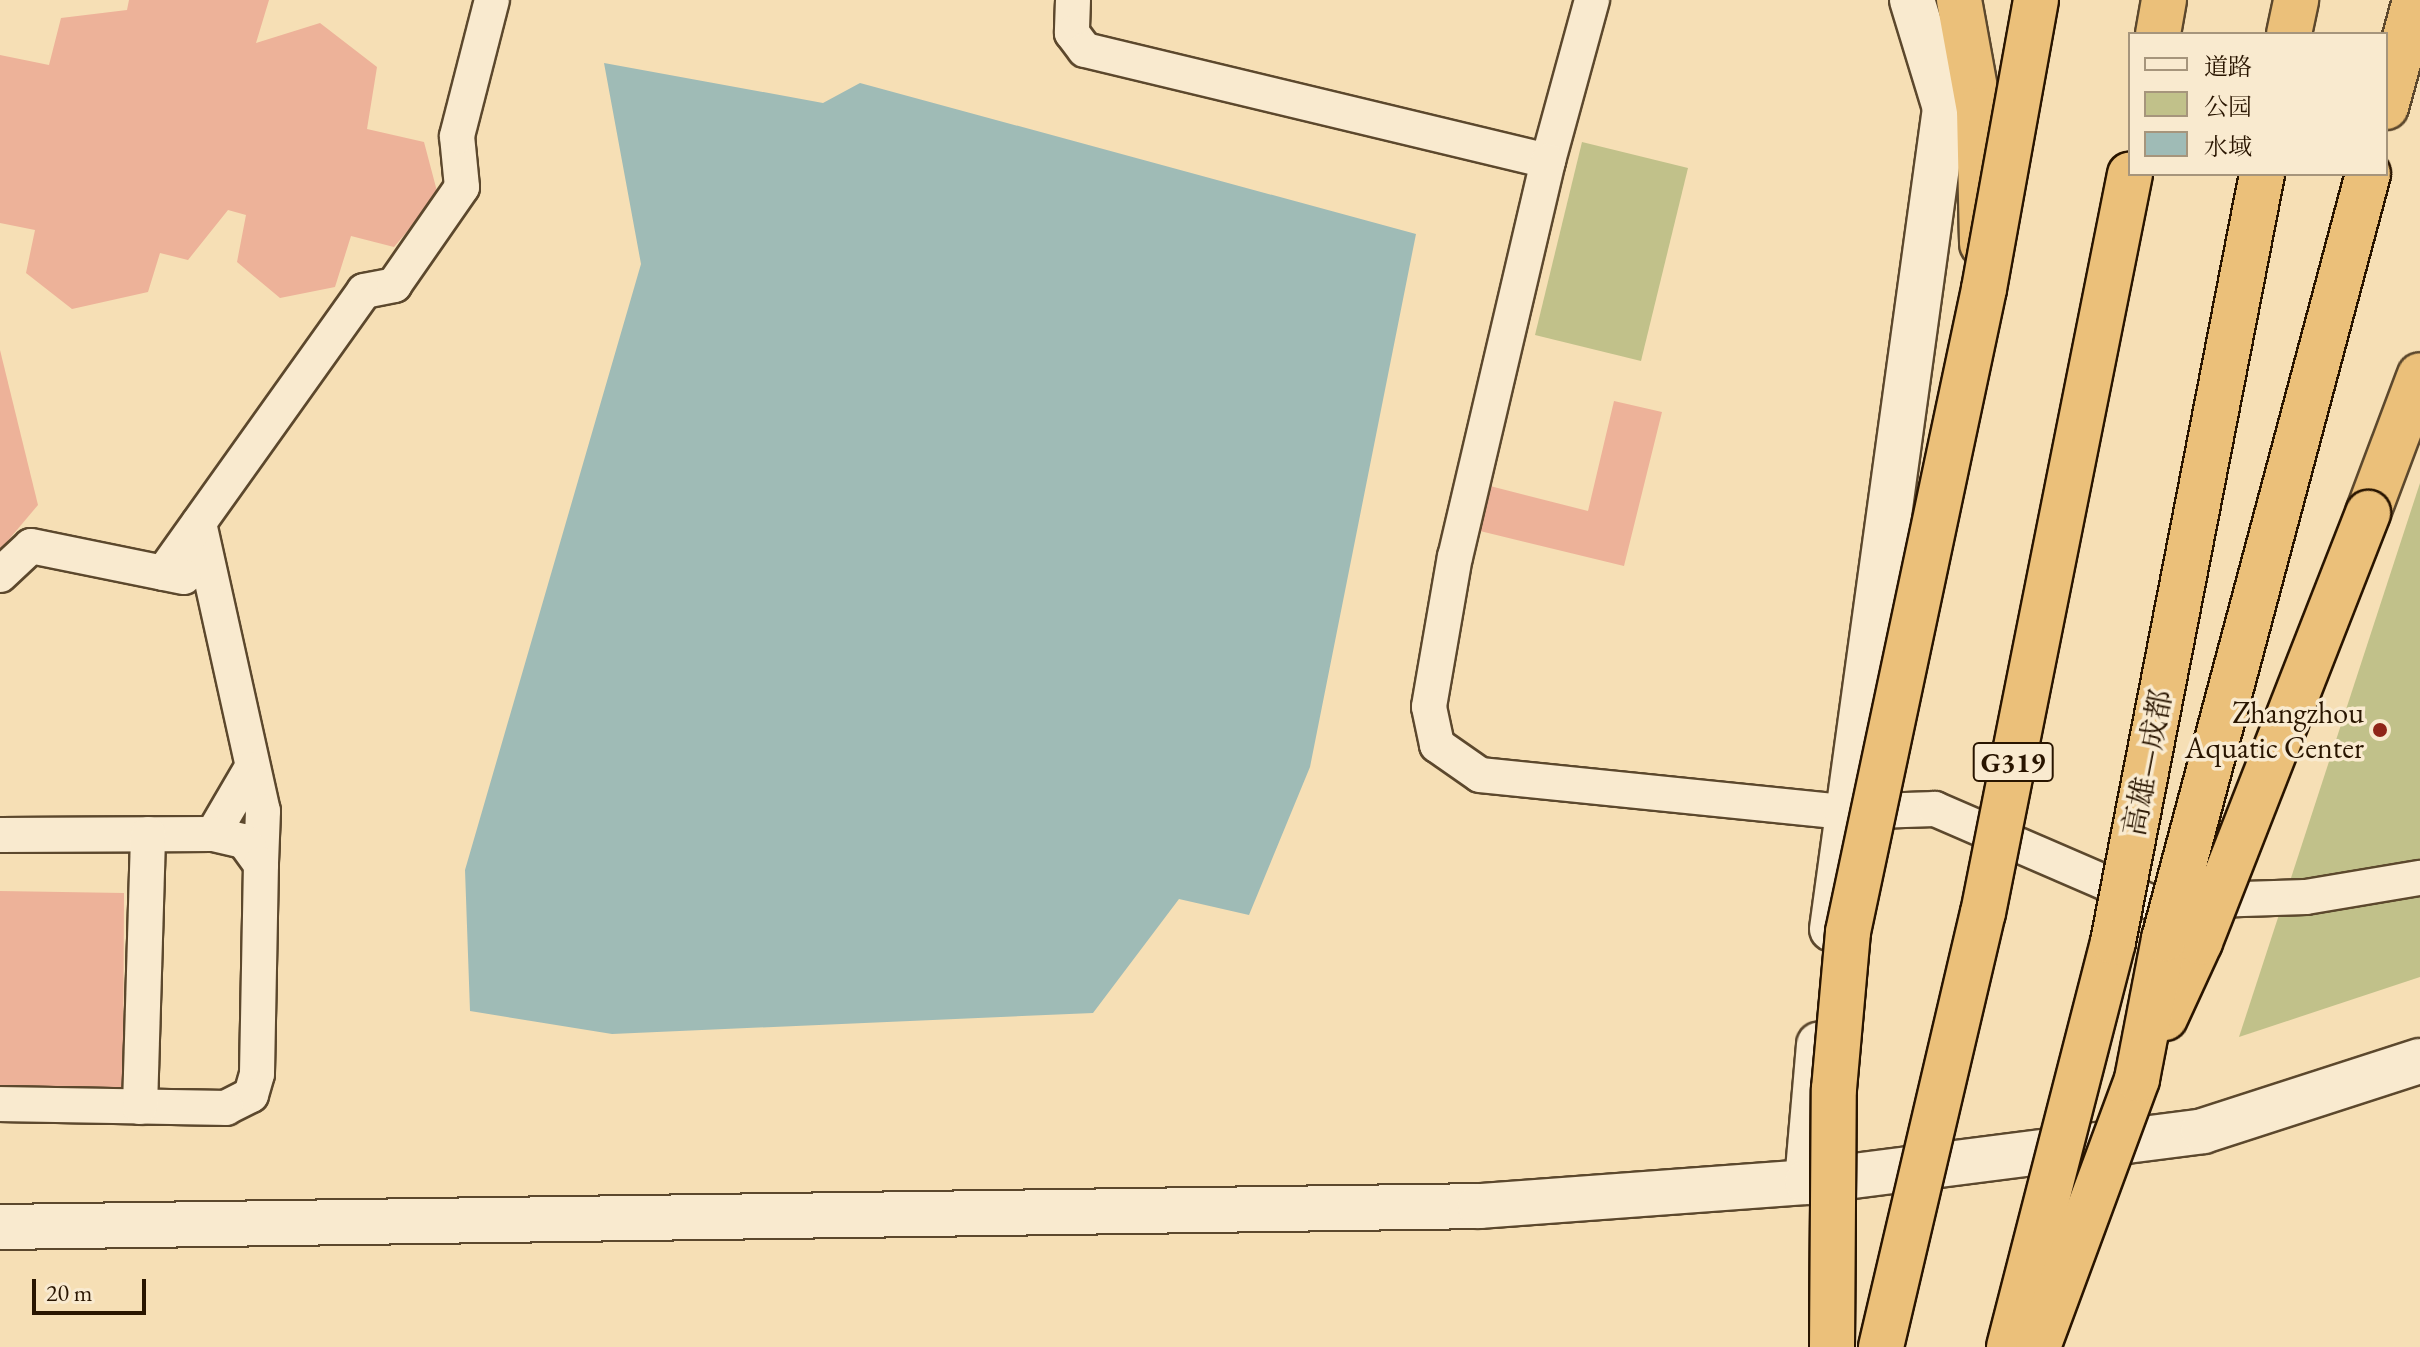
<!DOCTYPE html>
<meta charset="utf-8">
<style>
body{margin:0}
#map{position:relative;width:2420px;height:1347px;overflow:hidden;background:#f6dfb5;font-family:"EB Garamond","Noto Serif SC",serif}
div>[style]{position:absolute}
.green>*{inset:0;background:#c1c18a}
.water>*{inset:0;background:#9fbbb6}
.building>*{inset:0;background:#edb299}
.roads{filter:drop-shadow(2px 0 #5c482d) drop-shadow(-2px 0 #5c482d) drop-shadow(0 2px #5c482d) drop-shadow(0 -2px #5c482d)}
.street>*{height:34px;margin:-17px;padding:0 17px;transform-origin:17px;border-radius:17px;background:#f9eacf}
.secondary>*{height:44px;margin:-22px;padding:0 22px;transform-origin:22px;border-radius:22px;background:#f9eacf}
.highway>*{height:44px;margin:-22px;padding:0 22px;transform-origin:22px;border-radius:22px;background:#ebc07a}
.bridges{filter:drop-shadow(2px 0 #291500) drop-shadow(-2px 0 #291500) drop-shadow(0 2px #291500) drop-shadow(0 -2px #291500)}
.highway-bridge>*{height:44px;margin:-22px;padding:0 22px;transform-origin:22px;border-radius:22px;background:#ebc07a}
.dots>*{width:22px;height:22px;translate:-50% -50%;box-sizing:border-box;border:4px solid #f9eacf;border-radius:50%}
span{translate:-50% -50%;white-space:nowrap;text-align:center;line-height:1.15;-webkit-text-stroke:7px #f9eacf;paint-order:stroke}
.shield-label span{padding:2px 6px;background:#f9eacf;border:2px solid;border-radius:6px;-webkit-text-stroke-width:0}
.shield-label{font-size:28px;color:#291500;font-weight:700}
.poi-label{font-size:30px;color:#291500}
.right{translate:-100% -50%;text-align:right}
.street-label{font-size:30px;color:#291500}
.legend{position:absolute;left:2128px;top:32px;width:260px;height:144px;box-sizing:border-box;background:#f9eacf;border:2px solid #a6957c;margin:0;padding:10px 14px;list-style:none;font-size:24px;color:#291500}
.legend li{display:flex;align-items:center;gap:16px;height:40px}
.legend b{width:40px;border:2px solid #a6957c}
.scale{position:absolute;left:32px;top:1279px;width:114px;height:36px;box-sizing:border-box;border:4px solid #291500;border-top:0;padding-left:10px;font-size:24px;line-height:28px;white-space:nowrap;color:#291500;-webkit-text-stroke:6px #f9eacf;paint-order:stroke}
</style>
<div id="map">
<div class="green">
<div style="clip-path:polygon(1582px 142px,1688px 168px,1641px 361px,1535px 335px)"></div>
<div style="clip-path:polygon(2420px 483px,2420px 977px,2239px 1037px)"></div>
</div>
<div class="water">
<div style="clip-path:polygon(604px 63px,823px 103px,860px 83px,1416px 234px,1310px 767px,1249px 915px,1179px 899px,1093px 1013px,612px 1034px,470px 1011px,465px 870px,641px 264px)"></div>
</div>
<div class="building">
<div style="clip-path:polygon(129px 0,269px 0,256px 43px,320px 23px,377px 67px,367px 129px,424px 142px,438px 195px,394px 247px,351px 236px,335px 287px,280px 298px,237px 262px,246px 215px,228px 210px,188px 260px,160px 253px,148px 292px,72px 309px,26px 273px,35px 230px,0 223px,0 55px,49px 65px,61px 18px,127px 10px)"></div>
<div style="clip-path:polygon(0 350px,38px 505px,0 550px)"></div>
<div style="clip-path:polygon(1614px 401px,1662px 412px,1624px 566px,1480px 531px,1490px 486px,1588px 511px)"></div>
<div style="clip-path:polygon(0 891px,124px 893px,123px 1091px,0 1090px)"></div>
</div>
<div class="roads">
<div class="street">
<div style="left:1073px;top:0;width:33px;rotate:92deg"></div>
<div style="left:1072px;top:33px;width:21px;rotate:53deg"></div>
<div style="left:1085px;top:50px;width:476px;rotate:13.5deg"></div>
<div style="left:1592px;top:0;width:167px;rotate:105.3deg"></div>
<div style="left:1548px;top:161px;width:406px;rotate:103.2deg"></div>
<div style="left:1455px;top:556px;width:153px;rotate:99.8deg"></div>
<div style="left:1429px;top:707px;width:39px;rotate:78deg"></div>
<div style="left:1437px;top:745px;width:52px;rotate:34.9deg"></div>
<div style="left:1480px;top:775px;width:367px;rotate:5.8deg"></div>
<div style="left:1845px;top:812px;width:90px;rotate:-1.9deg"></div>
<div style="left:1935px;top:809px;width:234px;rotate:23.4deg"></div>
<div style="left:2150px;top:902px;width:156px;rotate:-1.8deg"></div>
<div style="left:2306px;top:897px;width:116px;rotate:-9.5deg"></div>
<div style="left:199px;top:523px;width:295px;rotate:77.5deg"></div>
<div style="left:263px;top:811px;width:53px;rotate:92.2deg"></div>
<div style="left:163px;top:573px;width:346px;rotate:-54.5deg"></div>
<div style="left:364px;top:291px;width:31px;rotate:-11deg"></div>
<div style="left:394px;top:285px;width:119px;rotate:-55.2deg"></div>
<div style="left:462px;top:187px;width:51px;rotate:-95.6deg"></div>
<div style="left:457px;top:136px;width:140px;rotate:-75.6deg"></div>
<div style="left:0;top:575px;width:42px;rotate:-43.1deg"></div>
<div style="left:31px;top:546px;width:156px;rotate:11.5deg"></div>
<div style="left:213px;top:834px;width:75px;rotate:-59.7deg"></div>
<div style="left:0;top:835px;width:213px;rotate:-0.3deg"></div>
<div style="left:213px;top:834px;width:32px;rotate:13deg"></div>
<div style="left:244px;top:841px;width:29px;rotate:54deg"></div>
<div style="left:261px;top:864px;width:210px;rotate:91.1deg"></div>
<div style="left:257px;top:1074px;width:22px;rotate:106deg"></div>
<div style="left:251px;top:1095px;width:28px;rotate:153deg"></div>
<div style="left:226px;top:1108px;width:226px;rotate:-179deg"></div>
<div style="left:140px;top:1107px;width:273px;rotate:-88.3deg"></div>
</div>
<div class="secondary">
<div style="left:1832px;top:929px;width:829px;rotate:-82.16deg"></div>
<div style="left:1945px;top:108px;width:113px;rotate:-107deg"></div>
<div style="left:1807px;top:1182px;width:138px;rotate:-85deg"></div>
<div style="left:0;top:1227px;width:1480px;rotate:-0.81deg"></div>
<div style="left:1480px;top:1206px;width:328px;rotate:-4.2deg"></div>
<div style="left:1807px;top:1182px;width:399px;rotate:-7.3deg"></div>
<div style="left:2203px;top:1131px;width:228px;rotate:-17.9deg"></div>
</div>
<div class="highway">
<div style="left:1959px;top:0;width:112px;rotate:79.7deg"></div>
<div style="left:1979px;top:110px;width:134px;rotate:88.7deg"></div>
<div style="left:2158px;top:34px;width:35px;rotate:-80deg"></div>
<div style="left:2289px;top:34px;width:35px;rotate:-78deg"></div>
<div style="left:2386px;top:107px;width:111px;rotate:-74.8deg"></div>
<div style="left:2368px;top:513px;width:147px;rotate:-69.4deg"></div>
</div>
</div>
<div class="bridges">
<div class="highway-bridge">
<div style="left:2165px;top:1018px;width:84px;rotate:-65.3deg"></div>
<div style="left:2200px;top:942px;width:461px;rotate:-68.6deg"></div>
<div style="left:1832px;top:1347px;width:258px;rotate:-89.6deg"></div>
<div style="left:1834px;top:1089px;width:158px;rotate:-84.9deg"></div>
<div style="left:1848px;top:932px;width:657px;rotate:-78.06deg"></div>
<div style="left:1984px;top:289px;width:294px;rotate:-79.8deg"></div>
<div style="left:1881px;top:1347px;width:446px;rotate:-76.8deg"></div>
<div style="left:1983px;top:913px;width:753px;rotate:-78.75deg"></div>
<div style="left:2009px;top:1347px;width:418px;rotate:-75.6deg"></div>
<div style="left:2113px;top:942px;width:782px;rotate:-79.02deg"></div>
<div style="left:2038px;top:1347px;width:286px;rotate:-69.7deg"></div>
<div style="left:2137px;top:1079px;width:143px;rotate:-79.1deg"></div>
<div style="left:2164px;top:939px;width:792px;rotate:-75.07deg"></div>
</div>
</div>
<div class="dots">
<div style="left:2380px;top:730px;background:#8f2418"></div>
</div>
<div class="shield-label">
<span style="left:2013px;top:762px">G319</span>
</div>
<div class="poi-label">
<span class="right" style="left:2364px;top:730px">Zhangzhou<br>Aquatic Center</span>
</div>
<div class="street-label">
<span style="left:2148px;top:763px;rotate:-79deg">高雄—成都</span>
</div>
<ul class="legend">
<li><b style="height:10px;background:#f9eacf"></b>道路</li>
<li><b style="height:22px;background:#c1c18a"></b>公园</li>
<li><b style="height:22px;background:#9fbbb6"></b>水域</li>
</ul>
<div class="scale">20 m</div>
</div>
